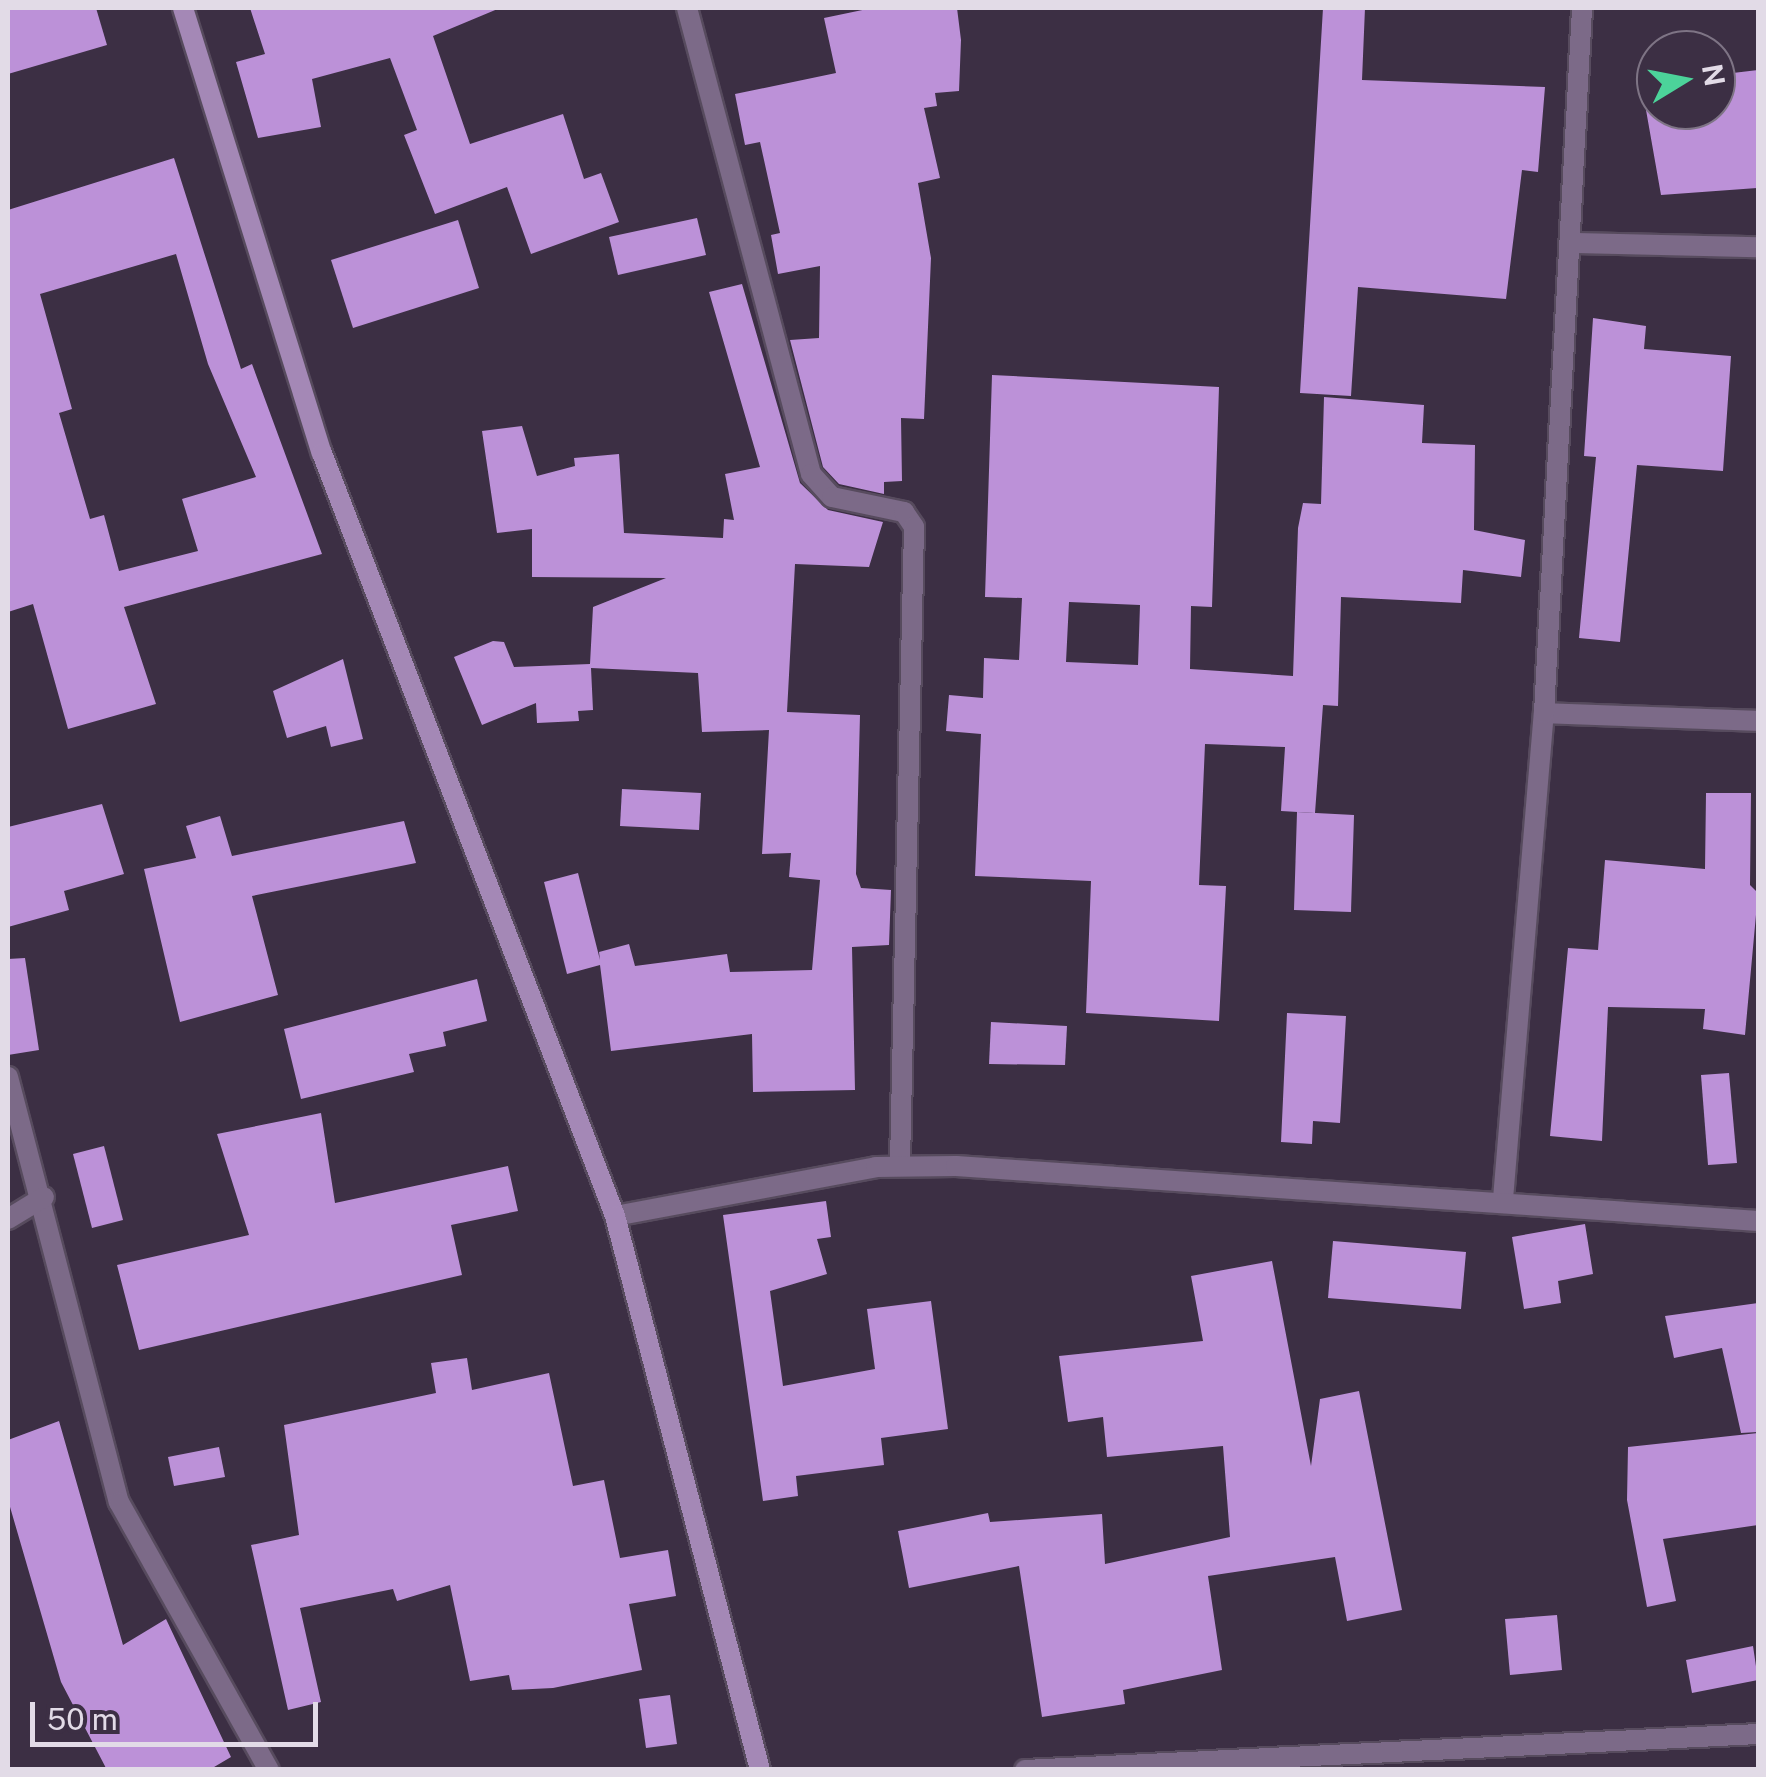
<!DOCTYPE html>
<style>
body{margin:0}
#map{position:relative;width:1766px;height:1777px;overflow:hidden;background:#3c2f44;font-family:"Public Sans",sans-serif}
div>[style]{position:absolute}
.building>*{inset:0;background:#bc91d8}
.roads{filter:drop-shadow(2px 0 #574b5e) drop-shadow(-2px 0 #574b5e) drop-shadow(0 2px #574b5e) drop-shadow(0 -2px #574b5e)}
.street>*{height:20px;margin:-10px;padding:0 10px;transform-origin:10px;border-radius:10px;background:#7c6a88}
.secondary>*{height:20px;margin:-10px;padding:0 10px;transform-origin:10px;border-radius:10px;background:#a488b6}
span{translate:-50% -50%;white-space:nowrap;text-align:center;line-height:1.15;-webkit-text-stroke:10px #3c2f44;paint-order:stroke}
.frame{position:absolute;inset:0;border:10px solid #e2dbe7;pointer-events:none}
.north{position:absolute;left:1636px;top:30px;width:100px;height:100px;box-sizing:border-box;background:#3c2f44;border:2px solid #7e7485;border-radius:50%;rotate:80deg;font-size:28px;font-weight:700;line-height:40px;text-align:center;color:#e2dbe7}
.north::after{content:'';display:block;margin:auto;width:35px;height:45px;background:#4cd39a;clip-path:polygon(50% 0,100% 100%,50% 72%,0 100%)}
.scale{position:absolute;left:30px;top:1702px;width:288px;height:45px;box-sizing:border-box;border:5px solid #e2dbe7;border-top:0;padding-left:12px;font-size:30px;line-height:35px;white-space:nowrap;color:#e2dbe7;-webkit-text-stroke:8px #3c2f44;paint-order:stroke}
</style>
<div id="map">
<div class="building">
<div style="clip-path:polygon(8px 8px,96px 8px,107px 45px,8px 74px)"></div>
<div style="clip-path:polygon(250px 8px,500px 8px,433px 36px,470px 144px,563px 114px,584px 179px,601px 173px,619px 222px,531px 254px,507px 187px,435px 214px,404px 135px,417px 130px,390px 58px,312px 79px,321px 127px,258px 138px,236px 62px,265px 54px)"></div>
<div style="clip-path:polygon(872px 8px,957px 8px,961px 40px,959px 91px,935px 93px,937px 106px,924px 108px,940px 178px,918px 183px,931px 258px,924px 419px,901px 418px,902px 481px,884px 482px,884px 494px,839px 484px,823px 467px,790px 340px,819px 338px,820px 266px,778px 274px,771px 235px,780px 233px,760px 142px,745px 145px,735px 94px,836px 73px,824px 18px)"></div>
<div style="clip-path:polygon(1323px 8px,1365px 8px,1362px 80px,1545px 87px,1538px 172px,1522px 170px,1506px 299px,1358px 287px,1351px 396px,1300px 393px)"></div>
<div style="clip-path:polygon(1758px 70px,1757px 188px,1661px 195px,1646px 110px,1716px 110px,1716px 75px)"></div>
<div style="clip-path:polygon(evenodd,174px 158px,241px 369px,252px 364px,322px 554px,124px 607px,156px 704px,68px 729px,33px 604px,8px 612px,8px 210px,174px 158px,176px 254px,208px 364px,256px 477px,182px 499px,198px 551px,119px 571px,104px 515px,90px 519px,59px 413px,72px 409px,40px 294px,176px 254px)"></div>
<div style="clip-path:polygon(697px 218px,706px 255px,618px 275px,609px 237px)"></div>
<div style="clip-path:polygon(458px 220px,479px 288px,353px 328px,331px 260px)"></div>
<div style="clip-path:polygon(742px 284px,800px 483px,828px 510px,883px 522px,869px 567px,795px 564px,787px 712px,860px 715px,856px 874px,861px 888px,891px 890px,889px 945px,852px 947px,855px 1090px,753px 1092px,752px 1034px,611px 1051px,600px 965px,567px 974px,544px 882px,578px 873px,600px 960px,599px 952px,629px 944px,635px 966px,727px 954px,730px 972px,812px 970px,820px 880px,789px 877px,791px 853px,762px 854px,769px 730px,702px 732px,698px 673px,591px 668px,593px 710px,578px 711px,579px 721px,537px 723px,536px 703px,482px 725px,454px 657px,493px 641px,504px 642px,514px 667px,590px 664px,593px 607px,666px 578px,532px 577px,532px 529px,497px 533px,482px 431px,522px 426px,537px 476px,575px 466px,574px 458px,619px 454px,624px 533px,723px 538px,724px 519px,734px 520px,725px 474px,760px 467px,709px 292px)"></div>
<div style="clip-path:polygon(1593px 318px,1646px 326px,1644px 349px,1731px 356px,1723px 471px,1637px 465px,1620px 642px,1579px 638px,1596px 457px,1584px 456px)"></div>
<div style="clip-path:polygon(evenodd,992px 375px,1219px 387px,1212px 607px,1191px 606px,1190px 669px,1293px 676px,1298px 528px,1303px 503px,1321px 504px,1324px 397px,1424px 405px,1422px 443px,1475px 445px,1474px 530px,1525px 540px,1521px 577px,1463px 570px,1461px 603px,1341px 597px,1338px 706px,1323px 705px,1315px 813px,1281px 811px,1285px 747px,1205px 744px,1199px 885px,1226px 886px,1219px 1021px,1086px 1013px,1091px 881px,975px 876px,981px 734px,946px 731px,949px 695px,983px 698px,984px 658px,1019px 660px,1022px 598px,985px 597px,992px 375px,1069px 602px,1140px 605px,1138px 665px,1066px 662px,1069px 602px)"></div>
<div style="clip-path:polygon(343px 659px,363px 739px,331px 747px,326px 726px,287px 738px,273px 691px)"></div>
<div style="clip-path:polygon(622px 789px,701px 793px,699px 830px,620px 826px)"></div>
<div style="clip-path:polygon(1706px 793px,1751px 793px,1750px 885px,1758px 893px,1745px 1035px,1703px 1029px,1705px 1009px,1608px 1007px,1602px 1141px,1550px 1136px,1568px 948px,1598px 950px,1605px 860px,1705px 869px)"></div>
<div style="clip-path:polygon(102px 804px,124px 874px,64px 891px,69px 910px,8px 927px,8px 827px)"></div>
<div style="clip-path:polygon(1297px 812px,1354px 815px,1351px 912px,1294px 910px)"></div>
<div style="clip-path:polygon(220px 816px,232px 856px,404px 821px,416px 863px,252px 896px,278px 995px,180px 1022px,144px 869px,196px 858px,186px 826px)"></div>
<div style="clip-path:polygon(25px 958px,39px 1050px,8px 1055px,8px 959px)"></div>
<div style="clip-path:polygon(477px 979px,487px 1021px,443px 1032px,446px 1046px,409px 1054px,414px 1072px,301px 1099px,284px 1029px)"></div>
<div style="clip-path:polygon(1287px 1013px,1346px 1016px,1340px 1123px,1313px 1121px,1312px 1144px,1281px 1142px)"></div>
<div style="clip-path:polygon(991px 1022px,1067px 1026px,1065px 1065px,989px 1064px)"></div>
<div style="clip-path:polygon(1729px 1073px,1737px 1163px,1708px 1165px,1701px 1075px)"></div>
<div style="clip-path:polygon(321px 1113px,335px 1203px,508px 1166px,518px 1211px,451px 1225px,462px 1275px,139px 1350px,117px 1265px,249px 1235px,217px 1134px)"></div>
<div style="clip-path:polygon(104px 1146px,123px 1220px,92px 1228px,73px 1154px)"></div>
<div style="clip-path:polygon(826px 1201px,831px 1237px,817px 1239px,827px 1274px,770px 1291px,783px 1386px,875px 1369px,867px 1309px,931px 1301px,948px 1429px,881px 1438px,884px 1465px,796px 1476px,798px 1496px,763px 1501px,723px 1215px)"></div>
<div style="clip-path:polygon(1585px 1224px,1593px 1274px,1558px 1281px,1561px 1303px,1524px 1309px,1512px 1237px)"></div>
<div style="clip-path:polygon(1333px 1241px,1466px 1252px,1461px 1309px,1328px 1298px)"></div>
<div style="clip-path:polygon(1272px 1261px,1311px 1466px,1320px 1399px,1359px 1391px,1402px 1610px,1347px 1621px,1335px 1557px,1208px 1576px,1222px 1670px,1123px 1690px,1125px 1704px,1042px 1717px,1019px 1566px,909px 1588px,898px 1531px,988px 1513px,990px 1522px,1102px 1514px,1105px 1564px,1230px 1537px,1223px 1446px,1107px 1457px,1103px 1417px,1068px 1422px,1059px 1356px,1203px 1341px,1191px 1276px)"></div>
<div style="clip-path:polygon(1758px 1303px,1758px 1432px,1741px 1433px,1722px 1348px,1674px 1358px,1665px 1316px)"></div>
<div style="clip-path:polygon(467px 1358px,472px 1390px,549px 1373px,573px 1486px,604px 1480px,620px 1558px,668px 1550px,676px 1596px,629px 1604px,642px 1670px,553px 1688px,512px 1690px,509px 1675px,470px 1681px,450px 1585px,397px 1601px,393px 1589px,300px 1608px,321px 1702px,288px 1710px,251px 1545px,299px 1535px,284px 1425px,436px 1393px,431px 1363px)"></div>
<div style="clip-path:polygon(59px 1421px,123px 1645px,166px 1619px,231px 1757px,209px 1770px,107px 1770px,61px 1682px,8px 1500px,8px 1440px)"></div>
<div style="clip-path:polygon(1758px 1433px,1758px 1525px,1663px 1539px,1676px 1601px,1647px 1607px,1627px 1500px,1628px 1447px)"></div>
<div style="clip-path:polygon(219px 1447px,225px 1477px,174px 1486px,168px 1457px)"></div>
<div style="clip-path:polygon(1557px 1615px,1562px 1670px,1510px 1675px,1505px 1619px)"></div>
<div style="clip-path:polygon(1753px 1646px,1758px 1680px,1692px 1693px,1686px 1660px)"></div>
<div style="clip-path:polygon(670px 1695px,677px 1744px,646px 1748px,639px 1699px)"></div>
</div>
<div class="roads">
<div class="street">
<div style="left:687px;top:8px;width:482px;rotate:75.1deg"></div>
<div style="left:811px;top:474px;width:31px;rotate:48deg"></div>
<div style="left:832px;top:497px;width:74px;rotate:11.8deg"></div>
<div style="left:904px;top:512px;width:18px;rotate:56deg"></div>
<div style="left:914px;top:527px;width:639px;rotate:91.26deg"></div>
<div style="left:1575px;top:243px;width:183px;rotate:1.3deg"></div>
<div style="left:1544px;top:713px;width:214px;rotate:2.1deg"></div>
<div style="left:8px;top:1077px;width:439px;rotate:75.4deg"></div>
<div style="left:119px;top:1502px;width:307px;rotate:60.8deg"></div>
<div style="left:1503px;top:1199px;width:488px;rotate:-85.2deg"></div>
<div style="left:1544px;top:713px;width:706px;rotate:-86.91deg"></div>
<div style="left:615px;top:1216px;width:266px;rotate:-10.6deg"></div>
<div style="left:876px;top:1167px;width:80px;rotate:-0.7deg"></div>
<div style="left:956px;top:1166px;width:804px;rotate:3.92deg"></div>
<div style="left:8px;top:1219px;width:42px;rotate:-31.4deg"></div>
<div style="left:1025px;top:1770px;width:734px;rotate:-2.81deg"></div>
</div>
<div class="secondary">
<div style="left:183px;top:8px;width:466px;rotate:72.7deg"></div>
<div style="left:322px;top:453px;width:817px;rotate:68.99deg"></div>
<div style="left:615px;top:1216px;width:573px;rotate:75.33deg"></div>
</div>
</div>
<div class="frame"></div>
<div class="north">N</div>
<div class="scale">50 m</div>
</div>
